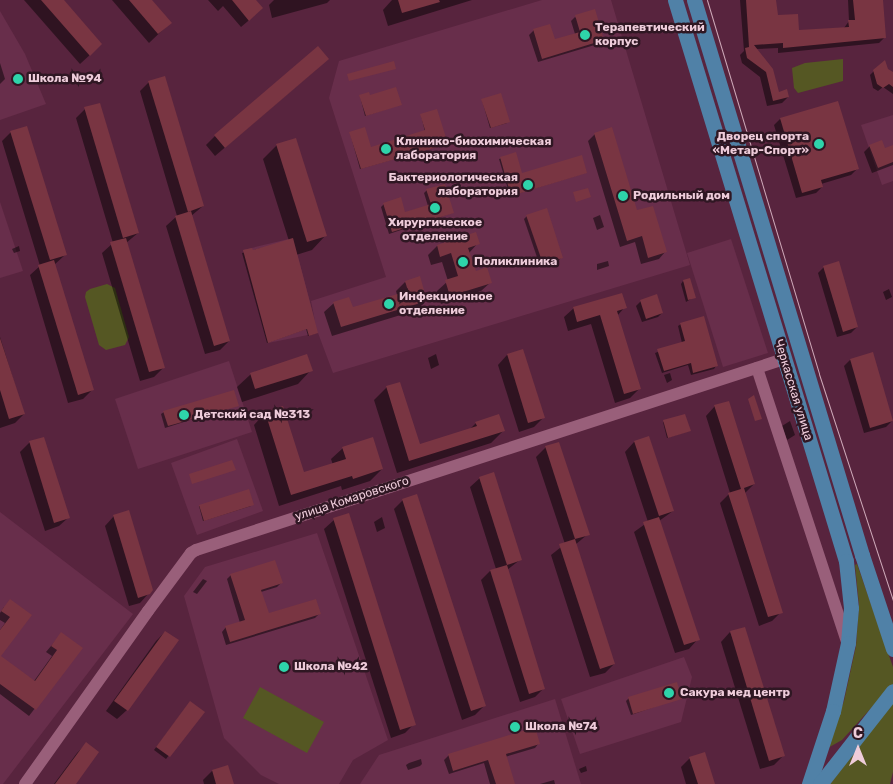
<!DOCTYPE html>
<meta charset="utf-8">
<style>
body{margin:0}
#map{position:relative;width:893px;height:784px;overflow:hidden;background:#58243e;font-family:Rubik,sans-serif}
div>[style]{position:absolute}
.built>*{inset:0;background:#682e4b}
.green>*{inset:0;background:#555723}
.shadow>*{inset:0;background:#0007}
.building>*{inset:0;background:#793542}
.minor>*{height:12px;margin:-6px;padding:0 6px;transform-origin:6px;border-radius:6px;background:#995f7a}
.major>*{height:15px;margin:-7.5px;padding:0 7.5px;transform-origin:7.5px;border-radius:7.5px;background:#5081a7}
.tram>*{height:1px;margin:-0.5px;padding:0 0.5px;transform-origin:0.5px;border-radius:0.5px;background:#cea9b9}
.dots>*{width:14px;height:14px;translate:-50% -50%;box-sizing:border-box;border:2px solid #2f1723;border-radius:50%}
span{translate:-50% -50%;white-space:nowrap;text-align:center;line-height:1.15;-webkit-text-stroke:5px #2f1723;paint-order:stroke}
.poi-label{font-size:12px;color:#eeccda;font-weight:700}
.left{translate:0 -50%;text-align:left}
.right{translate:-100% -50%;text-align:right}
.street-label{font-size:12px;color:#eeccda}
.north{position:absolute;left:833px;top:724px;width:50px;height:50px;-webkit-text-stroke:4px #2f1723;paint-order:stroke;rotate:0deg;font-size:14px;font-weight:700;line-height:20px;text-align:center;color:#eeccda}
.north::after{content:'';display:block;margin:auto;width:18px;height:22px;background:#eeccda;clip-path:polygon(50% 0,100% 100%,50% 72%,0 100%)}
</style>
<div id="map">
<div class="built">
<div style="clip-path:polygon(542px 0,611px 0,690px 265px,333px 373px,318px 333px,268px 343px,243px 250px,293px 238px,315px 321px,311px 301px,386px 277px,329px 98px,339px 61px)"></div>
<div style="clip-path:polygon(0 11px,25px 54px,46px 104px,0 120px)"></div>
<div style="clip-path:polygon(893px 115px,893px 181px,882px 185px,861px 125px)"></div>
<div style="clip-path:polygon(0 202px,23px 271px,0 278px)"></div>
<div style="clip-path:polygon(731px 239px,768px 353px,723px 367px,687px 253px)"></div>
<div style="clip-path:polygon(229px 361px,252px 432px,138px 469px,115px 399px)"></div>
<div style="clip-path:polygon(237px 439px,263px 511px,197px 535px,171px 463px)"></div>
<div style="clip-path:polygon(0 512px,133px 614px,3px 784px,0 784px)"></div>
<div style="clip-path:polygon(317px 533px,388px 740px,353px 760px,339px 784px,279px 784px,261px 775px,224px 738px,184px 596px,205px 567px)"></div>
<div style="clip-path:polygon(684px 657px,692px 677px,681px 722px,580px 754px,561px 699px)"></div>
<div style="clip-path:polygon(555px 699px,581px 784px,360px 784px,379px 755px)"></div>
</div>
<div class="green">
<div style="clip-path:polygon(843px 59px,843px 81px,798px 93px,794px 88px,792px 68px,805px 63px)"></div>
<div style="clip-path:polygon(107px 284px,115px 288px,129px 337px,125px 345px,106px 350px,99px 345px,85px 297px,86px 292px,90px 289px)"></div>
<div style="clip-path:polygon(857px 564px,893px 667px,893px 684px,842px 740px,826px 749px,844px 701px,856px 646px,859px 605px,855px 565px)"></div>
<div style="clip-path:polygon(260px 687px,324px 722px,307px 753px,243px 718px)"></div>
<div style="clip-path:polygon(893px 702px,893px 772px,890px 784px,830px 784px)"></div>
</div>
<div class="shadow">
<div style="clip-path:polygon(24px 0,62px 0,92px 53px,80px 64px)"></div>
<div style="clip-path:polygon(112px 0,150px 0,170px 23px,149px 43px)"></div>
<div style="clip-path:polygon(208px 0,254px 0,254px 16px,241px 27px,223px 6px,218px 11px)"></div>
<div style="clip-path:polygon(274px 0,330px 0,327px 3px,272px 18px,269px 5px)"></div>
<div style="clip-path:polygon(392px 0,472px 0,388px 26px,383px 10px)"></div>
<div style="clip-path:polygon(740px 0,775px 0,776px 17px,797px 31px,844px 28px,849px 21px,848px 0,882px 0,885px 37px,879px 43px,778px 53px,778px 48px,756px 49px,778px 93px,788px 97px,782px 103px,767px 106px,760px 77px,742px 63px,740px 55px,744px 51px)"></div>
<div style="clip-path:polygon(575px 17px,602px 40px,598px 44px,538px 62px,529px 35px,534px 30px,554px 41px,575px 34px,571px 21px)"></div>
<div style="clip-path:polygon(0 63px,5px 79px,0 84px)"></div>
<div style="clip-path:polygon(318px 68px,215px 156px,206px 145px,215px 136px)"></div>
<div style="clip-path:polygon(887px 70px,893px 73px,893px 94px,883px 87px,878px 91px,873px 88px,870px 75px,874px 71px)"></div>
<div style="clip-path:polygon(149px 82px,203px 206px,191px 216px,229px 341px,220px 350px,205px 354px,166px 226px,177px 216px,140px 91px)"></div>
<div style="clip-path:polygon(360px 96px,369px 96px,399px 105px,365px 116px)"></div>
<div style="clip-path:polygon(482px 100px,507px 123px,490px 128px)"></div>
<div style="clip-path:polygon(85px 109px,138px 233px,126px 243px,164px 367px,154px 377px,140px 381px,102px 253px,113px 243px,76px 118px)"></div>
<div style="clip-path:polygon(421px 115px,446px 144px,360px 169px,350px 133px,370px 149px,425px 132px)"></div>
<div style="clip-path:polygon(780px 119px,857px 169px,851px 175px,821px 184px,822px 187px,816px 193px,796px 198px,774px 125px)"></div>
<div style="clip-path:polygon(11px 132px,65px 255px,54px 265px,92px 390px,83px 399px,68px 403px,30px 275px,40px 266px,2px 141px)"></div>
<div style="clip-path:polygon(595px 134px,637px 212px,665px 252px,659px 259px,641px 264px,635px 242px,620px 247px,588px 141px)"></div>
<div style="clip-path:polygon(277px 145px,325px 236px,312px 250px,296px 255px,317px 333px,308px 336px,306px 329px,267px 343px,242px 253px,289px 241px,263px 159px)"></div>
<div style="clip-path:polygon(870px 146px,884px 149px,893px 146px,893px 165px,872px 173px,864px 152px)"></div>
<div style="clip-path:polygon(515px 154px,521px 175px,585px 173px,510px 196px,499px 159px)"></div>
<div style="clip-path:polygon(427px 190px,452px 213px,389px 234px,381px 207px,384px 204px,404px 213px,428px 206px,424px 193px)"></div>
<div style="clip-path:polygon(600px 215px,604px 227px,597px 230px,593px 218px)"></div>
<div style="clip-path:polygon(527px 216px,562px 257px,559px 260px,540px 266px,524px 219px)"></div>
<div style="clip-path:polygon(478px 243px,469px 253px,475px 272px,491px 282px,481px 291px,441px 304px,437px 291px,448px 281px,442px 262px,431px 265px,428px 255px,437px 246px)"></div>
<div style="clip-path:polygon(19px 246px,20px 251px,14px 253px,12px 249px)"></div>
<div style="clip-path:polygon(608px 261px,609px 266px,597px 270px,597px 264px)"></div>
<div style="clip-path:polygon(824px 267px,857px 327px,851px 333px,837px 337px,818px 273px)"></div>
<div style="clip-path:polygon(683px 281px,694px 297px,686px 302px,681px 284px)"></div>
<div style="clip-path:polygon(405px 282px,426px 301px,417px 310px,332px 336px,324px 312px,334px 303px,352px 309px,397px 295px,396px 291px)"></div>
<div style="clip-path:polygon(889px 289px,892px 297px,886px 300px,883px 292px)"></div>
<div style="clip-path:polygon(641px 301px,662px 313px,658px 317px,642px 322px,636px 306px)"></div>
<div style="clip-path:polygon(625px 307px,617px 316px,639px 389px,630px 398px,615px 403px,591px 324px,568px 331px,564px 317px,574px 308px)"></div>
<div style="clip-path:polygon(681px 324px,716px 366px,714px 369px,691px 375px,688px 365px,662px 373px,655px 353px,682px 343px,678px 326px)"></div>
<div style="clip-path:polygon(0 337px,24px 414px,15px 423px,0 428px)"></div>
<div style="clip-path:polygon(522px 351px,543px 418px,534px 427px,519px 432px,498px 365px,507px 355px)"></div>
<div style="clip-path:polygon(436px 354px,439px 365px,431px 369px,428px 358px)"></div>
<div style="clip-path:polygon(872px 354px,892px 421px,886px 427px,864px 433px,844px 366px,850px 360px)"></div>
<div style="clip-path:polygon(311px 370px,298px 384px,242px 402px,237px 387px,251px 374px)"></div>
<div style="clip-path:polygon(670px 373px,672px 380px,667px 383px,664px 375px)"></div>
<div style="clip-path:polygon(387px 387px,419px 446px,469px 430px,476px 423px,503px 431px,491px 443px,397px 473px,374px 400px)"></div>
<div style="clip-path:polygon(237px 405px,165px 428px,161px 414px,164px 412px)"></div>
<div style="clip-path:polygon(715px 406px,754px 484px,744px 494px,781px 612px,772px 621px,759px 626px,720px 503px,730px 493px,706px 416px)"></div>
<div style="clip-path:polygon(282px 408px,303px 474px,333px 465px,331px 459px,343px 448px,382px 469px,370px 481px,342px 490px,341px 486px,279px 506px,254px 425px,265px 413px)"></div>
<div style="clip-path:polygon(790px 421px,795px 435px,787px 440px,782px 426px)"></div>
<div style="clip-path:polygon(663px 422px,689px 431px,667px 438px)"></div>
<div style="clip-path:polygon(649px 438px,673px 511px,659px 521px,698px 639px,689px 649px,675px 653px,634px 532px,648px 522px,625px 452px,634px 442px)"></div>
<div style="clip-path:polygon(30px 442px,69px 517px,59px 526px,45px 531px,20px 452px)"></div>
<div style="clip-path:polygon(546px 447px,588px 534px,575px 545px,614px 664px,605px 673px,590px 677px,551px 555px,565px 544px,536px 457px)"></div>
<div style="clip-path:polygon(480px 478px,521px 559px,507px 570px,544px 688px,535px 697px,520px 702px,481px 580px,490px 571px,496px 569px,470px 487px)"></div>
<div style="clip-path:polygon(248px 491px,251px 506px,203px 521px,199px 506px)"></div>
<div style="clip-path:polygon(403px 500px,484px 706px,475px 715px,462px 720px,394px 509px)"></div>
<div style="clip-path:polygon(114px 516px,149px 593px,140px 603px,129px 606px,105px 526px)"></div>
<div style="clip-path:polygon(382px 517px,385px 528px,377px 532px,374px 522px)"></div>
<div style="clip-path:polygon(334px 520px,414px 724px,405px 733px,391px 738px,324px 529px)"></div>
<div style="clip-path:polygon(231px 575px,281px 583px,277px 587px,261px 592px,268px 615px,319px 614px,315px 618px,226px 645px,222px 632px,226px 627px,240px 623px,227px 579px)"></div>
<div style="clip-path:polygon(203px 579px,207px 581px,197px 594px,193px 592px)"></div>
<div style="clip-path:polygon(4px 607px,30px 615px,0 656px,0 630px,5px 623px,0 620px,0 613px)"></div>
<div style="clip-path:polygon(165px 632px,177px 641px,127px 710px,117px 719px,106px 711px,156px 641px)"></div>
<div style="clip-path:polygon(730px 632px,783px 756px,774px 765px,760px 769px,721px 642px)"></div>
<div style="clip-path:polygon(61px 634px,81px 648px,29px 716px,0 694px,0 657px,34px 681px,52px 656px,46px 652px)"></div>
<div style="clip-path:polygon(629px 698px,680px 698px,631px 715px,626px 701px)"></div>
<div style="clip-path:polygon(188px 705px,203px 712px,166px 759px,154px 750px)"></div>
<div style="clip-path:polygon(539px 743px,535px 748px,505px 757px,514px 784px,490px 784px,484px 763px,449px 774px,444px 760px,449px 755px)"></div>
<div style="clip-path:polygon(86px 744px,74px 784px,54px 784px,77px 753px)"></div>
<div style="clip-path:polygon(690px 758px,714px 784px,686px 784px,681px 767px)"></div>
<div style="clip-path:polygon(421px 759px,422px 764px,420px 766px,408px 770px,406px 765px,409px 763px)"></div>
<div style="clip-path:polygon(586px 766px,587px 771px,581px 773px,579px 769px)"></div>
<div style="clip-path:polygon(227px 767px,232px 784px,204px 784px,203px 780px,212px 771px)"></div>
<div style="clip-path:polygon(554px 780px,555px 784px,540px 784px)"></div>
</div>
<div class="building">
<div style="clip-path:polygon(41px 0,64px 0,102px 44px,90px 56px)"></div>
<div style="clip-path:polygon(129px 0,152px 0,172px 23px,158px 34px)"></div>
<div style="clip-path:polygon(232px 0,256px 0,263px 8px,249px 21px)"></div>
<div style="clip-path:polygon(398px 0,439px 0,440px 2px,402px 13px)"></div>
<div style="clip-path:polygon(746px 0,776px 0,778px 15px,798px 14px,799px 30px,849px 27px,848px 20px,855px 20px,853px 0,883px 0,886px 38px,783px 48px,783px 43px,754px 45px,773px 69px,779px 92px,787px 89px,789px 97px,773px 101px,766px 72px,747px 58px,745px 48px,749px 47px)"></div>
<div style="clip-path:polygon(595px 9px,604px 40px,542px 59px,533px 29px,550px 24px,555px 39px,580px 32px,575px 15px)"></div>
<div style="clip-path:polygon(318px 46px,329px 59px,225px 148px,214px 135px)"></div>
<div style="clip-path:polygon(885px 60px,888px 69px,893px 72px,893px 87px,889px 84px,883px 88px,877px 84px,873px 70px)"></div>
<div style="clip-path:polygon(394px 61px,396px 69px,349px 81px,347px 74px)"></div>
<div style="clip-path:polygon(165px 76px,204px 206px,188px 212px,148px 81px)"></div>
<div style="clip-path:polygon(396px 87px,402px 105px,366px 116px,359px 95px,369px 92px,370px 95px)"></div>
<div style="clip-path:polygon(501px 93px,510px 122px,491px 128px,481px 99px)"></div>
<div style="clip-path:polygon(838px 101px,859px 169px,821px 180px,823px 187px,802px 193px,780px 118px)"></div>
<div style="clip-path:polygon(100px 103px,139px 233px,123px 238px,84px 107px)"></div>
<div style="clip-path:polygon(437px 109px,448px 144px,361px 169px,349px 132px,365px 127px,371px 147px,425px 130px,420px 114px)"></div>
<div style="clip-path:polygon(27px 126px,67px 255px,50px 260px,10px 131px)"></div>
<div style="clip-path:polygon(612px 127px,637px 210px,653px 206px,667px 252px,648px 258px,642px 236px,627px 241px,594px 133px)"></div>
<div style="clip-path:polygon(296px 138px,327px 236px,307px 242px,276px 144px)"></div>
<div style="clip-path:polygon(882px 140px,885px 148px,893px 145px,893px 162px,878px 168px,869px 145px)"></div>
<div style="clip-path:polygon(516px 152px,522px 173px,582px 155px,587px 173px,511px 196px,500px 157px)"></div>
<div style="clip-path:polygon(445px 184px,454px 213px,392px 232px,383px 203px,401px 197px,405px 212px,431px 204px,426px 189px)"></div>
<div style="clip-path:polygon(588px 188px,591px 197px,576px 202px,573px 192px)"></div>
<div style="clip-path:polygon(547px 208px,563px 258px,543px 264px,526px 215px)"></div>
<div style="clip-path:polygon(191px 211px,230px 341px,214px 346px,175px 216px)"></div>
<div style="clip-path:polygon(476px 232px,480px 244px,468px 248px,476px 271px,487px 267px,492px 283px,450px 296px,445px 280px,458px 276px,451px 253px,440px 257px,437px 245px)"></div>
<div style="clip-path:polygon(126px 238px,165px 368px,149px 372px,110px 242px)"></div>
<div style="clip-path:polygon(293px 238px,318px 333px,309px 336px,307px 329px,268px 343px,243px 250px,252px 248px,253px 250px)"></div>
<div style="clip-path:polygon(54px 260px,94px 390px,78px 395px,38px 265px)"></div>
<div style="clip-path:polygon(839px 261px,858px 327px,843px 332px,823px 266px)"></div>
<div style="clip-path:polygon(420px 276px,427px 301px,341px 327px,333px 302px,349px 297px,353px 307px,408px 291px,405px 281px)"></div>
<div style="clip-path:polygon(690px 278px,696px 298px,688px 300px,683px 280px)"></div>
<div style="clip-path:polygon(622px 293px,627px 308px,617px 311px,641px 389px,624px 394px,600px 315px,577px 322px,573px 307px)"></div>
<div style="clip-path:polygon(657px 294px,663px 313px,646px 319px,640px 300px)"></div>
<div style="clip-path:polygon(704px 316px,718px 366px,693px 373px,691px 363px,664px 371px,657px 349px,685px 341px,680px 323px)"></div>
<div style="clip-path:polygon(0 338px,25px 414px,9px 419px,0 390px)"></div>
<div style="clip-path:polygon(523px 349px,545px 418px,528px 423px,507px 354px)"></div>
<div style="clip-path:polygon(873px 352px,893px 421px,870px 428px,850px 359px)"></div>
<div style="clip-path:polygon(307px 354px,313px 371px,255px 389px,250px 373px)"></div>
<div style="clip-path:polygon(400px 382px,420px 444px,477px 426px,475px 422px,499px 414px,505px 431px,409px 461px,386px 386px)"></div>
<div style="clip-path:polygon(234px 390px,239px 406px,168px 426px,163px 411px)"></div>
<div style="clip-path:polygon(754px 395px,762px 419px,755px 421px,748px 399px)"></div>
<div style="clip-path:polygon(729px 401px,755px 484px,744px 488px,783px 613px,768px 617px,728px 493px,741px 489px,714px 405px)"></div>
<div style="clip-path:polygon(283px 406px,304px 472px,346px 459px,342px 447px,373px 437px,383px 469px,353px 479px,352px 476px,291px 495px,265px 412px)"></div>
<div style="clip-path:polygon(685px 414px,691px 431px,668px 438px,663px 420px)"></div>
<div style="clip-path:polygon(649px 436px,674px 511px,659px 516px,634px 441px)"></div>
<div style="clip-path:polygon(44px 437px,70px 518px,54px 523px,29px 441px)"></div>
<div style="clip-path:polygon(559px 442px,590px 535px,575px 539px,545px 446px)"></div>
<div style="clip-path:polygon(232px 460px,236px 470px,192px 484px,189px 474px)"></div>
<div style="clip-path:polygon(494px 472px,522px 560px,507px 565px,479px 477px)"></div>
<div style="clip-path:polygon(249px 489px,254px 505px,204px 521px,199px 505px)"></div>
<div style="clip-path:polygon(417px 494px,486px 706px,471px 711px,402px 499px)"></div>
<div style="clip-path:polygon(129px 510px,153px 590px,150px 594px,138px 598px,113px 515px)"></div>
<div style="clip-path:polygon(349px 513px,416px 725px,400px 730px,333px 518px)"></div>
<div style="clip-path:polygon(659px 517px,700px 640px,684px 645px,643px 522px)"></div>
<div style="clip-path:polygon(575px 539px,615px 664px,600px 669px,559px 544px)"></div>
<div style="clip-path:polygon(275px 560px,283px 583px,261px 590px,269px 613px,316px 599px,321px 614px,230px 642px,225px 626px,245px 620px,230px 574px)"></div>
<div style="clip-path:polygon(507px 565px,545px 689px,529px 694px,490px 570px)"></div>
<div style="clip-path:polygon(10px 599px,32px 615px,1px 656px,35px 681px,57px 650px,51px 646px,61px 632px,83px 648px,36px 710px,0 684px,0 630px,10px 617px,1px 611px)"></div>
<div style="clip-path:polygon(745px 627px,785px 756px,769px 761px,730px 631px)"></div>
<div style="clip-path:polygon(165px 631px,179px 640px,128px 711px,114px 701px)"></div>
<div style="clip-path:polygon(677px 682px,682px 699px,633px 714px,628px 697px)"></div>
<div style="clip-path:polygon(190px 701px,205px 712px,170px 757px,156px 747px)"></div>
<div style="clip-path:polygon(535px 727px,540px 744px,506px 754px,515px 784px,496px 784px,488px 760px,453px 771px,448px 754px)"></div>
<div style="clip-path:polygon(86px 742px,99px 752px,76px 784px,55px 784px)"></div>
<div style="clip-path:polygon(705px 752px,715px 784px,698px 784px,689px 757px)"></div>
<div style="clip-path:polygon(228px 765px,234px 784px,216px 784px,212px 770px)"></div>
</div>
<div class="minor">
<div style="left:757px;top:368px;width:287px;rotate:71.8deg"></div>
<div style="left:25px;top:784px;width:212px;rotate:-54.6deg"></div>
<div style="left:148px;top:611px;width:72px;rotate:-53.4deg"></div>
<div style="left:191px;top:553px;width:6px;rotate:-31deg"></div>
<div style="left:196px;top:550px;width:618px;rotate:-18deg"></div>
</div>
<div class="major">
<div style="left:675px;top:0;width:586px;rotate:73.05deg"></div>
<div style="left:846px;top:561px;width:47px;rotate:83.9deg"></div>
<div style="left:851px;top:608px;width:35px;rotate:95deg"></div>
<div style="left:848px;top:643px;width:70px;rotate:102.4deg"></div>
<div style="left:833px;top:711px;width:77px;rotate:108.2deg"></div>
<div style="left:694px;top:0;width:580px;rotate:73.16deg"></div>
<div style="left:862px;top:555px;width:99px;rotate:71.7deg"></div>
<div style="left:820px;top:784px;width:118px;rotate:-51.9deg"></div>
</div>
<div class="tram">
<div style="left:707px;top:0;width:390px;rotate:73.3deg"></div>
<div style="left:819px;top:374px;width:238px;rotate:71.9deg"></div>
</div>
<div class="dots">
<div style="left:585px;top:35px;background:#2ed4aa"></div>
<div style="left:18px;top:79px;background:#2ed4aa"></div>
<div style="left:819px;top:144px;background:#2ed4aa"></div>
<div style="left:386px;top:149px;background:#2ed4aa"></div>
<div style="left:528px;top:185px;background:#2ed4aa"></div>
<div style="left:623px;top:196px;background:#2ed4aa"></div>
<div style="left:435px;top:208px;background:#2ed4aa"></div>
<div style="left:463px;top:262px;background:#2ed4aa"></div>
<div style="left:389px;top:304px;background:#2ed4aa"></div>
<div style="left:184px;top:415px;background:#2ed4aa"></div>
<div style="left:284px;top:667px;background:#2ed4aa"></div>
<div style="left:669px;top:693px;background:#2ed4aa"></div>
<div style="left:515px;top:727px;background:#2ed4aa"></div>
</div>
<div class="poi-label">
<span class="left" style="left:595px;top:35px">Терапевтический<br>корпус</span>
<span class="left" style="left:28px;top:79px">Школа №94</span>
<span class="right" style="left:809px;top:144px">Дворец спорта<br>«Метар-Спорт»</span>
<span class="left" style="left:396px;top:149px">Клинико-биохимическая<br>лаборатория</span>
<span class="right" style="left:518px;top:185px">Бактериологическая<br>лаборатория</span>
<span class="left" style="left:633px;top:196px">Родильный дом</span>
<span style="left:435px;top:230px">Хирургическое<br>отделение</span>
<span class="left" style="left:474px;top:262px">Поликлиника</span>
<span class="left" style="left:399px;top:304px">Инфекционное<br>отделение</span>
<span class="left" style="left:194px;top:415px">Детский сад №313</span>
<span class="left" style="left:294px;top:667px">Школа №42</span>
<span class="left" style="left:680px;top:693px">Сакура мед центр</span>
<span class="left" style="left:525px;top:727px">Школа №74</span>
</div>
<div class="street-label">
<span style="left:793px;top:390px;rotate:73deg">Черкасская улица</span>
<span style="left:352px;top:499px;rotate:-18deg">улица Комаровского</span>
</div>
<div class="north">С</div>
</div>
